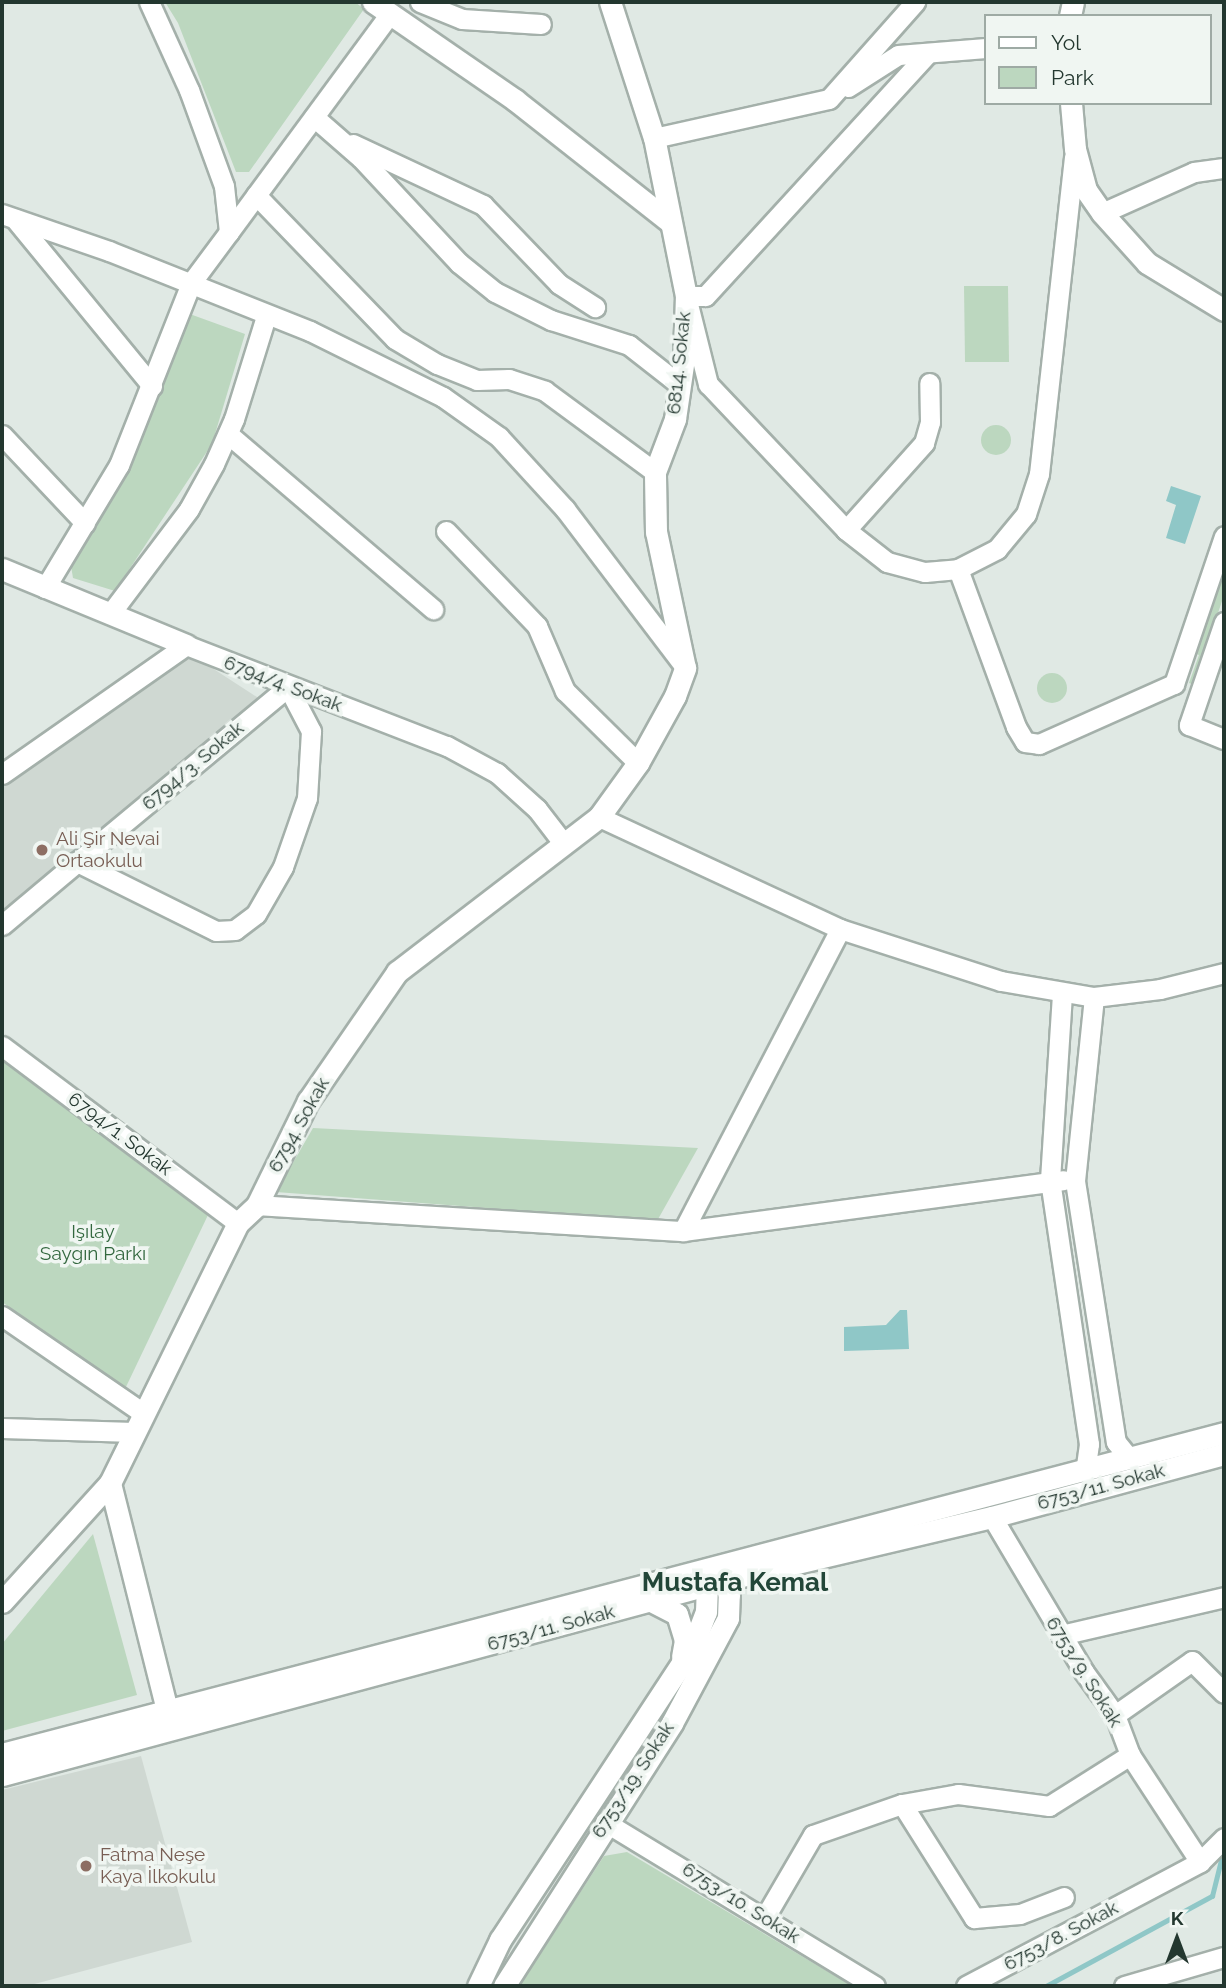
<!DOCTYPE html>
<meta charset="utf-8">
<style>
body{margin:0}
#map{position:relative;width:1226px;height:1988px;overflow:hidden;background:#e0e9e4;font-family:Raleway,sans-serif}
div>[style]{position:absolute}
.built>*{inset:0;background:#cfd8d2}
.green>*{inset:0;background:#bcd7bf}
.round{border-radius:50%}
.water>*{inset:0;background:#8fc7c7}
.stream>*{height:5px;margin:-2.5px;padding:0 2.5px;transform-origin:2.5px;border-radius:2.5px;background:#8fc7c7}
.roads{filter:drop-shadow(2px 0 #a4b0aa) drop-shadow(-2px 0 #a4b0aa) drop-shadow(0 2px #a4b0aa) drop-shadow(0 -2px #a4b0aa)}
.street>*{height:19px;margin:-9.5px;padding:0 9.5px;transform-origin:9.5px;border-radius:9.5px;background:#fff}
.secondary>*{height:21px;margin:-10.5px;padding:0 10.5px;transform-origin:10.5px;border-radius:10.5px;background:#fff}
.dots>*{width:19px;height:19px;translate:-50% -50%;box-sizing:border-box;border:4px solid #f0f6f2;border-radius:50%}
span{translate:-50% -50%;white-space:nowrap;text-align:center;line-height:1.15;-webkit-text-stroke:7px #f0f6f2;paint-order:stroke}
.street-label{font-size:19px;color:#23372f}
.education-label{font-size:19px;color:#785e54}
.left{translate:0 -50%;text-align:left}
.park-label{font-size:19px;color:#33683f}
.district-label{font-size:26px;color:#224638;font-weight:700}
.frame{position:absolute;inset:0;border:4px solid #23372f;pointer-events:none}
.legend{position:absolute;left:984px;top:14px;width:228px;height:91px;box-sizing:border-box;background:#f0f6f2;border:2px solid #9eaaa4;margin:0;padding:9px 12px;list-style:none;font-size:21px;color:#23372f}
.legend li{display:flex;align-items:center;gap:14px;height:35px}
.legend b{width:35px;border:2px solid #9eaaa4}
.north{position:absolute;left:1142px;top:1904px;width:70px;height:70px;-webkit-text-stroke:5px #f0f6f2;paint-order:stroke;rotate:0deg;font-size:19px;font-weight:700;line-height:28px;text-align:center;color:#23372f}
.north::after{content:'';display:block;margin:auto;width:24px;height:32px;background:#23372f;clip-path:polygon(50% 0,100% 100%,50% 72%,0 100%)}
</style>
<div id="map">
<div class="built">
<div style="clip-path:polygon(189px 653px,260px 699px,2px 918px,2px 781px)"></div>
<div style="clip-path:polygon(141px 1756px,192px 1942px,27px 1986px,2px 1986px,2px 1790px)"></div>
</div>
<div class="green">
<div style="clip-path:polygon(165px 2px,355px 2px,364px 9px,249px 172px,236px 172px,178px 23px)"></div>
<div style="clip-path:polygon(964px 286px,1008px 286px,1009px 362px,965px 362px)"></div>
<div style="clip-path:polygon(187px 313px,245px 334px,212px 444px,115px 591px,73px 578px,71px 566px,127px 469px)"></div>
<div class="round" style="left:981px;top:425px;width:30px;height:30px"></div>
<div style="clip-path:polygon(1224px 564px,1224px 595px,1194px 685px,1189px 683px,1199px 655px,1194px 653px)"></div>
<div class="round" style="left:1037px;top:673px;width:30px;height:30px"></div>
<div style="clip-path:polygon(2px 1058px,208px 1215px,125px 1389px,2px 1302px)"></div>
<div style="clip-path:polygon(313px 1128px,698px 1148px,657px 1221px,276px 1192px)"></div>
<div style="clip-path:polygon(93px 1534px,137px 1695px,2px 1731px,2px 1644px)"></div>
<div style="clip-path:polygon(627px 1852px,852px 1986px,519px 1986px,604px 1856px)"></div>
</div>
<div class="water">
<div style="clip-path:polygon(1171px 486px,1201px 496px,1185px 544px,1166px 538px,1176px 505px,1166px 501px)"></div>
<div style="clip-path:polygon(900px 1310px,907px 1310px,909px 1349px,844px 1351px,844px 1327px,886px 1325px)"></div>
</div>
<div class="stream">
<div style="left:1046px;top:1986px;width:189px;rotate:-28.5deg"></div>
<div style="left:1212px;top:1896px;width:49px;rotate:-76deg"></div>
</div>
<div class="roads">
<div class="street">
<div style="left:420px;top:2px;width:45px;rotate:22deg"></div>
<div style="left:462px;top:19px;width:79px;rotate:3.6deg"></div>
<div style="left:928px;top:53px;width:330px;rotate:132.5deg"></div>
<div style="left:705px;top:296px;width:19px;rotate:180deg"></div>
<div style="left:686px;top:296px;width:91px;rotate:76deg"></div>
<div style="left:708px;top:384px;width:201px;rotate:46.6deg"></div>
<div style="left:846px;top:530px;width:52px;rotate:38deg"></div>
<div style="left:887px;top:562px;width:39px;rotate:15deg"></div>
<div style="left:925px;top:572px;width:33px;rotate:-5deg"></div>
<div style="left:958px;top:569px;width:44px;rotate:-27.1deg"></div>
<div style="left:997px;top:549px;width:45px;rotate:-50.4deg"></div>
<div style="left:1026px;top:514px;width:42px;rotate:-72deg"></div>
<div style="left:1039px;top:474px;width:319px;rotate:-83.7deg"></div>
<div style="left:848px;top:87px;width:59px;rotate:-32.6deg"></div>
<div style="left:898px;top:55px;width:88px;rotate:-4.5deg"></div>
<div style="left:314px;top:117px;width:62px;rotate:41.1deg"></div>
<div style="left:361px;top:158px;width:144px;rotate:47deg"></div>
<div style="left:459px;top:263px;width:46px;rotate:38.9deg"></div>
<div style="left:495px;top:292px;width:63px;rotate:26.6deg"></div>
<div style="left:551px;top:320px;width:82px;rotate:17.8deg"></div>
<div style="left:629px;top:345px;width:65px;rotate:38.1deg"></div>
<div style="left:654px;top:138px;width:179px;rotate:-12.6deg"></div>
<div style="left:829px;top:99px;width:130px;rotate:-48.4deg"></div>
<div style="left:353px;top:144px;width:144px;rotate:25.1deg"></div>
<div style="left:483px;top:205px;width:110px;rotate:46.1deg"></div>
<div style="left:559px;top:284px;width:43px;rotate:32.6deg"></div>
<div style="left:256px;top:195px;width:200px;rotate:46deg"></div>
<div style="left:395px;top:339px;width:49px;rotate:30.8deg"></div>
<div style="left:437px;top:364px;width:43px;rotate:21.8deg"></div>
<div style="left:477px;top:380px;width:32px;rotate:-2deg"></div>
<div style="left:509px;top:379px;width:38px;rotate:18deg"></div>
<div style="left:545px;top:391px;width:137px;rotate:36.4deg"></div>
<div style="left:1102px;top:213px;width:101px;rotate:-24deg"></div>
<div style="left:1194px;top:172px;width:30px;rotate:-8deg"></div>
<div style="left:2px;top:214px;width:113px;rotate:19.1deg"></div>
<div style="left:109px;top:251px;width:216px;rotate:21.7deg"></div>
<div style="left:310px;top:331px;width:148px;rotate:26.4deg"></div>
<div style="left:443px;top:397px;width:69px;rotate:35.5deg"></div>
<div style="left:499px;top:437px;width:98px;rotate:47.5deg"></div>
<div style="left:565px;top:509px;width:197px;rotate:52.8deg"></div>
<div style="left:15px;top:219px;width:216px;rotate:50.6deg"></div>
<div style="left:229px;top:232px;width:271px;rotate:-53.6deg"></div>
<div style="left:228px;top:434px;width:270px;rotate:40.5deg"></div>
<div style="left:2px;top:435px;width:121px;rotate:46.7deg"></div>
<div style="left:846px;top:530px;width:117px;rotate:-48.1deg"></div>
<div style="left:924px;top:443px;width:22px;rotate:-74deg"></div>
<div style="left:930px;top:422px;width:39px;rotate:-91deg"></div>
<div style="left:446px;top:531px;width:132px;rotate:46.2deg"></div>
<div style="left:537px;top:626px;width:71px;rotate:66.7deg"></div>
<div style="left:565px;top:691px;width:103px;rotate:44.6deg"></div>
<div style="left:958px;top:569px;width:168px;rotate:69.8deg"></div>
<div style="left:1016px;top:727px;width:17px;rotate:59deg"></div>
<div style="left:1025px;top:742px;width:14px;rotate:8deg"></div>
<div style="left:1039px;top:744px;width:148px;rotate:-24deg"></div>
<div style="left:1174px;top:684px;width:156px;rotate:-71.3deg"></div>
<div style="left:45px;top:588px;width:144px;rotate:-59deg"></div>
<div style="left:119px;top:465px;width:196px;rotate:-68.4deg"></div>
<div style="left:191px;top:283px;width:64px;rotate:-53.3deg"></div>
<div style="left:229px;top:232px;width:46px;rotate:-96.2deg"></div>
<div style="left:224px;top:186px;width:102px;rotate:-110deg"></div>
<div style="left:189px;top:90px;width:97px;rotate:-114.4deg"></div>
<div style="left:110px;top:614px;width:131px;rotate:-53deg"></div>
<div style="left:189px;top:509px;width:51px;rotate:-60.9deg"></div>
<div style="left:214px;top:464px;width:49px;rotate:-66deg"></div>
<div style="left:234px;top:419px;width:108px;rotate:-72.7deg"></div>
<div style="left:1224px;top:622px;width:109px;rotate:108.8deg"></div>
<div style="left:1189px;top:725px;width:38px;rotate:22deg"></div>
<div style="left:2px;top:774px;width:225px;rotate:-35deg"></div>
<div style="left:186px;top:645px;width:280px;rotate:21.2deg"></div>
<div style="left:447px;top:746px;width:57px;rotate:28.4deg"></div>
<div style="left:497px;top:773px;width:54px;rotate:42deg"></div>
<div style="left:537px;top:809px;width:44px;rotate:52.4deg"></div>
<div style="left:599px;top:817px;width:266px;rotate:24.9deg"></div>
<div style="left:840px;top:929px;width:169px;rotate:17.9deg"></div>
<div style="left:1001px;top:981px;width:94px;rotate:9.8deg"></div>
<div style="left:1094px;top:997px;width:66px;rotate:-6.9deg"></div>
<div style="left:1160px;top:989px;width:66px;rotate:-14deg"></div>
<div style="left:2px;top:925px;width:98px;rotate:-40deg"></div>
<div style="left:77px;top:862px;width:274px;rotate:-39.7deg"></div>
<div style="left:288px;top:687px;width:50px;rotate:62.4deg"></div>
<div style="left:311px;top:731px;width:67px;rotate:93.4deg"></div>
<div style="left:307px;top:798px;width:73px;rotate:109.2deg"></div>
<div style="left:283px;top:867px;width:54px;rotate:119.9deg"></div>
<div style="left:256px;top:914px;width:26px;rotate:143deg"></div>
<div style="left:235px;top:930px;width:19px;rotate:177deg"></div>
<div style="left:216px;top:931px;width:155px;rotate:-153.6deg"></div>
<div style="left:1062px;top:994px;width:186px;rotate:93.7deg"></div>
<div style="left:1050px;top:1180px;width:267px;rotate:81.6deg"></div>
<div style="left:1089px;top:1444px;width:28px;rotate:98deg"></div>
<div style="left:1094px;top:997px;width:185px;rotate:95.9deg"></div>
<div style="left:1075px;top:1181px;width:264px;rotate:81.1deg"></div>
<div style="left:1116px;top:1442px;width:22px;rotate:51deg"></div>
<div style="left:2px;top:1046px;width:295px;rotate:36.9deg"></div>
<div style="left:257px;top:1205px;width:427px;rotate:3.5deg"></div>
<div style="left:683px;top:1231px;width:340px;rotate:-62.5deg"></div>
<div style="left:683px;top:1231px;width:384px;rotate:-7.6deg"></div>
<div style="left:2px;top:1316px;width:171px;rotate:34.5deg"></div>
<div style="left:2px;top:1428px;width:132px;rotate:1.7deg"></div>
<div style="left:992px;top:1517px;width:180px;rotate:59.3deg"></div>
<div style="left:1084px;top:1672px;width:53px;rotate:54.2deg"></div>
<div style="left:1115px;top:1715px;width:43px;rotate:69.4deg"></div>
<div style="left:1130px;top:1755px;width:128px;rotate:56.8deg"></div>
<div style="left:1061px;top:1635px;width:167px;rotate:-13.1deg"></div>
<div style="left:1115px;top:1715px;width:94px;rotate:-35deg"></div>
<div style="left:1192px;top:1661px;width:45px;rotate:45deg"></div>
<div style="left:902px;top:1804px;width:57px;rotate:-10.1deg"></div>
<div style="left:958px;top:1794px;width:92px;rotate:7.5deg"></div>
<div style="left:1049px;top:1806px;width:96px;rotate:-32.2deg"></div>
<div style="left:605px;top:1822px;width:316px;rotate:31.3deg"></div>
<div style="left:765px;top:1917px;width:95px;rotate:-59.7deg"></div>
<div style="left:813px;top:1835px;width:94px;rotate:-19.2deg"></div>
<div style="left:902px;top:1804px;width:135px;rotate:57.7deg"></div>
<div style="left:974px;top:1918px;width:46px;rotate:-5deg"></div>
<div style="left:1020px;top:1914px;width:47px;rotate:-21.1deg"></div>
<div style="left:966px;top:1986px;width:265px;rotate:-27.9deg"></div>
<div style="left:1200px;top:1862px;width:34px;rotate:-45deg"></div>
<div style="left:1124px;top:1986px;width:104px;rotate:-16.2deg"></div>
</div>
<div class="secondary">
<div style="left:373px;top:2px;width:173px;rotate:34.6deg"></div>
<div style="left:515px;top:100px;width:196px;rotate:38.2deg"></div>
<div style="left:1070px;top:16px;width:14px;rotate:-78deg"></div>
<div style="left:1071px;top:103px;width:46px;rotate:85deg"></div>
<div style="left:1075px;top:149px;width:42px;rotate:75deg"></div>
<div style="left:1086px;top:190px;width:28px;rotate:55deg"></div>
<div style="left:1102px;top:213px;width:67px;rotate:48deg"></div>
<div style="left:1147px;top:263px;width:90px;rotate:31.4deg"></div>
<div style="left:2px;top:569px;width:199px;rotate:22.4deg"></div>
<div style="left:110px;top:1483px;width:234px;rotate:75.9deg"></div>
<div style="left:651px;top:1601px;width:29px;rotate:27deg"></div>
<div style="left:677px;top:1614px;width:27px;rotate:73deg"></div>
<div style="left:685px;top:1640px;width:17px;rotate:100deg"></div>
<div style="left:2px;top:1602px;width:161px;rotate:-47.8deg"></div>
<div style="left:110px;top:1483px;width:290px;rotate:-63.8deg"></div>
<div style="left:238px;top:1223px;width:26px;rotate:-43deg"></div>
<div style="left:257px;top:1205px;width:116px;rotate:-63.9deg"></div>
<div style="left:308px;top:1101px;width:157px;rotate:-55.4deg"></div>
<div style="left:397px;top:972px;width:255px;rotate:-37.5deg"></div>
<div style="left:599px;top:817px;width:67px;rotate:-54.2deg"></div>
<div style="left:638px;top:763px;width:77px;rotate:-61.1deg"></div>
<div style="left:675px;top:696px;width:30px;rotate:-70deg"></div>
<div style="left:685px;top:668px;width:139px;rotate:-102deg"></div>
<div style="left:656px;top:532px;width:60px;rotate:-91deg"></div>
<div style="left:655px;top:472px;width:57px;rotate:-69.3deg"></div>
<div style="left:675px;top:419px;width:62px;rotate:-81.6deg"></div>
<div style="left:684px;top:358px;width:62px;rotate:-88.2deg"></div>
<div style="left:686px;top:296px;width:161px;rotate:-101.4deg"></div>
<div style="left:654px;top:138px;width:143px;rotate:-107.9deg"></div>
<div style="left:2px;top:1754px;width:1263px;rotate:-14.72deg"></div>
<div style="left:2px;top:1775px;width:749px;rotate:-15.09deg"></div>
<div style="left:725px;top:1580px;width:274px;rotate:-13.3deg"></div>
<div style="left:992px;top:1517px;width:240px;rotate:-15.2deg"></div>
<div style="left:478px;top:1986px;width:51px;rotate:-64.4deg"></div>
<div style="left:500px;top:1940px;width:349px;rotate:-56.7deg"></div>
<div style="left:692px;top:1648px;width:39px;rotate:-69deg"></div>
<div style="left:706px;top:1612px;width:27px;rotate:-88deg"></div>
<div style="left:707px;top:1585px;width:12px;rotate:-125deg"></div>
<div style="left:504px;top:1986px;width:312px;rotate:-57.4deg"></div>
<div style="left:672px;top:1723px;width:119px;rotate:-61.9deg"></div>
<div style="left:728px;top:1618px;width:23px;rotate:-88deg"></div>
<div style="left:729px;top:1595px;width:29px;rotate:-108deg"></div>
</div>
</div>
<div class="dots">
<div style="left:42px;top:850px;background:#8d6e63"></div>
<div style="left:86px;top:1866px;background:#8d6e63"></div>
</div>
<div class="street-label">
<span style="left:679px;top:363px;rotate:-84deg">6814. Sokak</span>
<span style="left:283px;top:684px;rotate:21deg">6794/4. Sokak</span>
<span style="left:193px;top:766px;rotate:-40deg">6794/3. Sokak</span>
<span style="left:299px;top:1125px;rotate:-61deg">6794. Sokak</span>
<span style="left:120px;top:1134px;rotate:37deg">6794/1. Sokak</span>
<span style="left:1101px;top:1487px;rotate:-15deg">6753/11. Sokak</span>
<span style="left:551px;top:1628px;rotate:-15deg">6753/11. Sokak</span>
<span style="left:1084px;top:1672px;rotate:58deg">6753/9. Sokak</span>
<span style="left:633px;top:1780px;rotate:-57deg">6753/19. Sokak</span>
<span style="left:741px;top:1903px;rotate:32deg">6753/10. Sokak</span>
<span style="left:1061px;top:1936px;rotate:-28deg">6753/8. Sokak</span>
</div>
<div class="education-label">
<span class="left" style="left:56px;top:850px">Ali Şir Nevai<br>Ortaokulu</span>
<span class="left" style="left:100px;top:1866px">Fatma Neşe<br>Kaya İlkokulu</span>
</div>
<div class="park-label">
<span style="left:93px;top:1243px">Işılay<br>Saygın Parkı</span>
</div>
<div class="district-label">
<span style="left:735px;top:1583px">Mustafa Kemal</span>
</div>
<div class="frame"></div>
<ul class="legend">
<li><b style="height:9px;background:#fff"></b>Yol</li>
<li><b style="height:19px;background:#bcd7bf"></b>Park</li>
</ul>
<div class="north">K</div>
</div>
